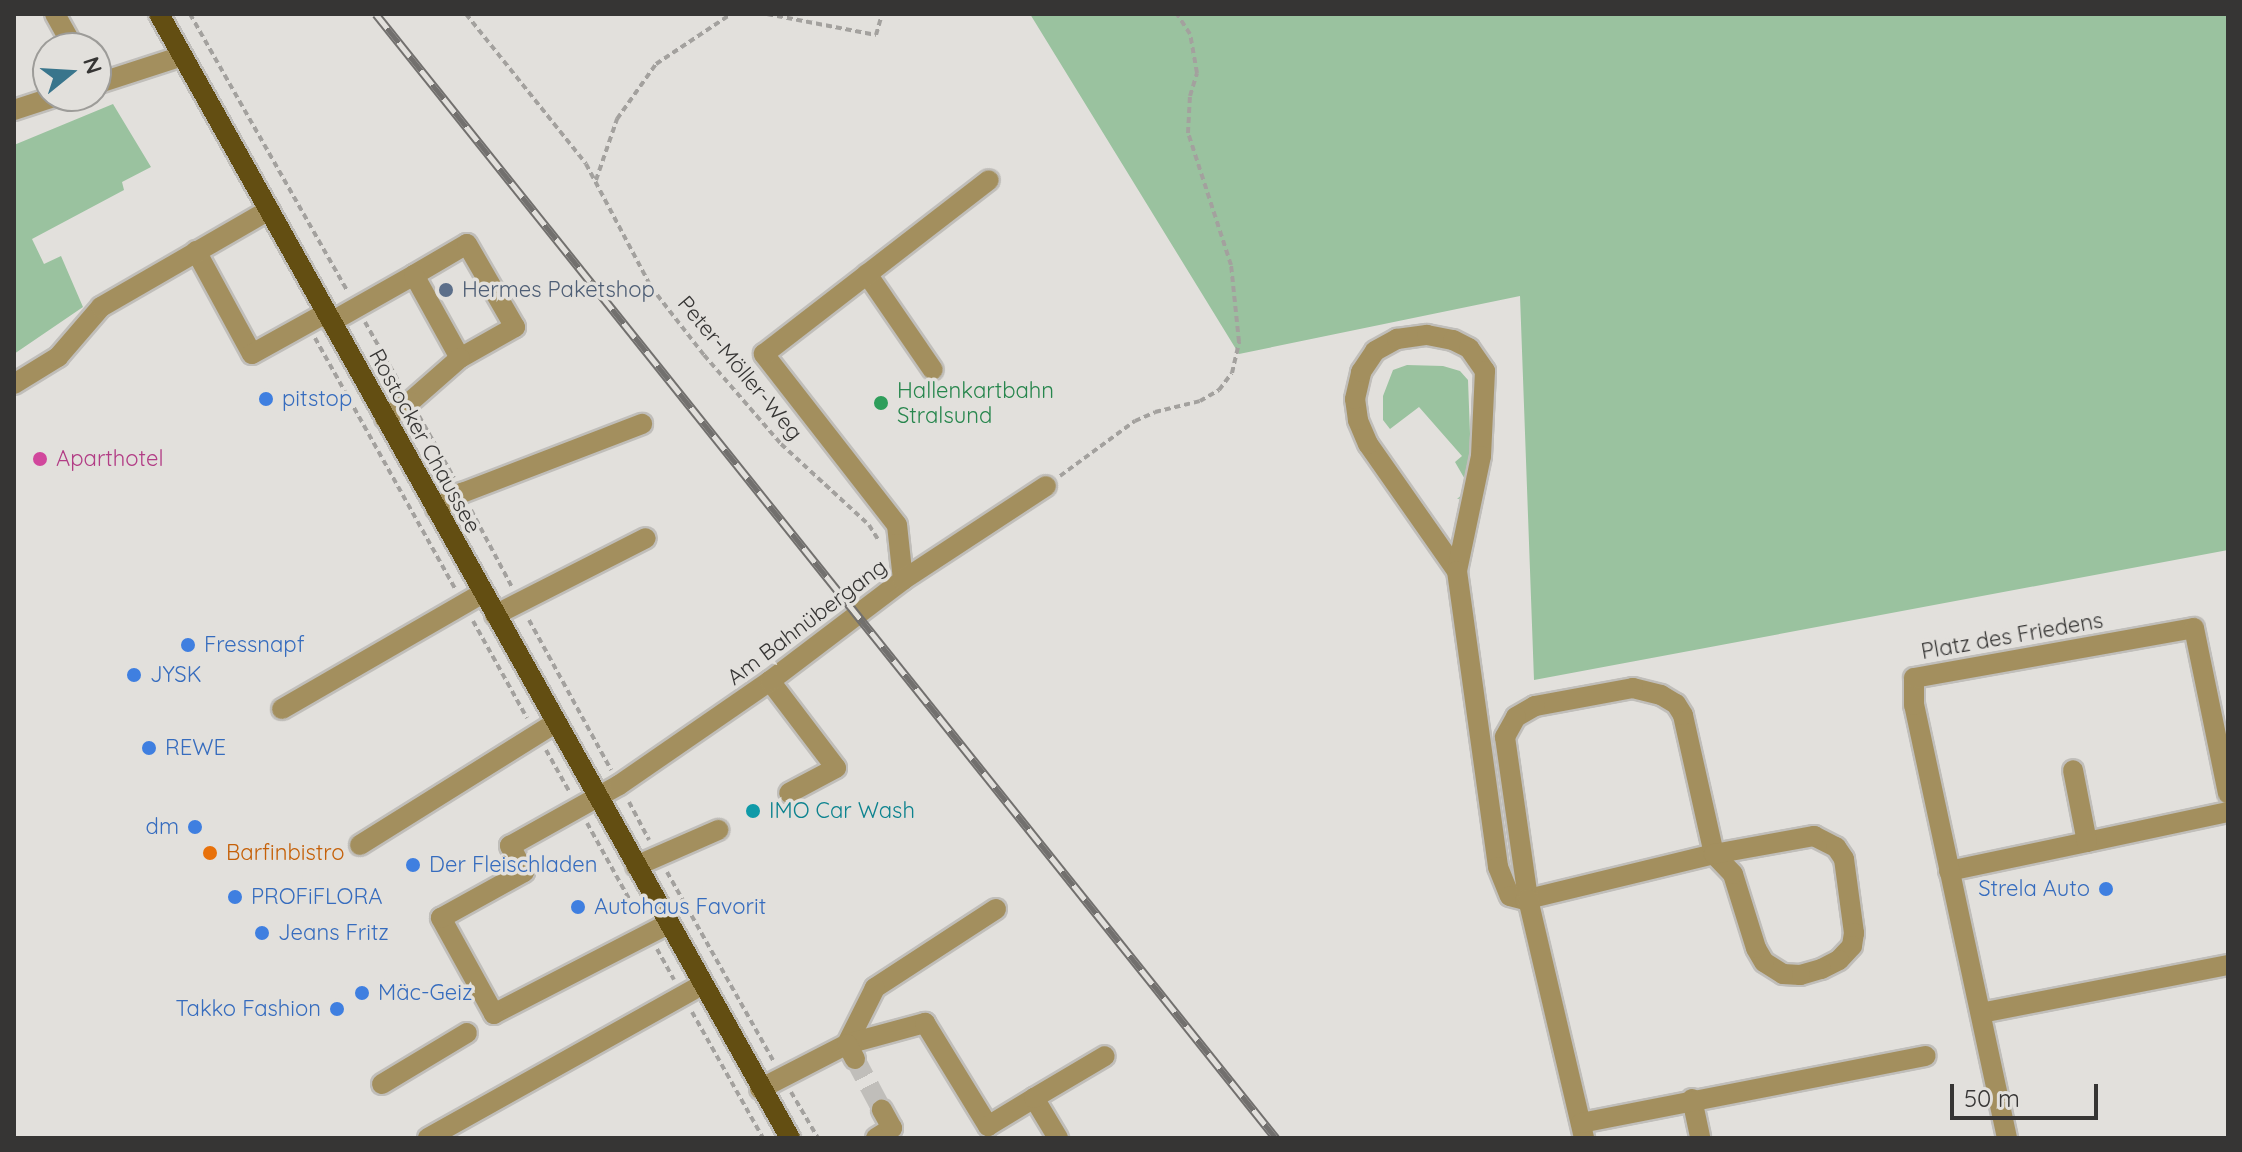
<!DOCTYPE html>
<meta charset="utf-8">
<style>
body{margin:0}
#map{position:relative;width:2242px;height:1152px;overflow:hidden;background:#e2e0dc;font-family:Quicksand,sans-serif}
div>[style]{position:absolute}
.green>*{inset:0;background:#9ac29f}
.minor-tunnel>*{height:20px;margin-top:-10px;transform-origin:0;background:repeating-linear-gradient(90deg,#c0beba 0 20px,transparent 0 30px)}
.path>*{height:4px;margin-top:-2px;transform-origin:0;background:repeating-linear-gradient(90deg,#a3a19e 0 6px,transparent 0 10px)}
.roads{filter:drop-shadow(2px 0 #c0beba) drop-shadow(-2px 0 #c0beba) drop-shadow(0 2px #c0beba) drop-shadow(0 -2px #c0beba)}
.minor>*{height:20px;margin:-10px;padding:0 10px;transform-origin:10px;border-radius:10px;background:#a38f5e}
.major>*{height:20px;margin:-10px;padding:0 10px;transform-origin:10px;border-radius:10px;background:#634e12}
.rail>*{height:9px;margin-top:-4.5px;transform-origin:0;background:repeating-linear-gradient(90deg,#e2e0dc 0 18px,#72706e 0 36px);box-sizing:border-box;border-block:2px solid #72706e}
.dots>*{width:22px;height:22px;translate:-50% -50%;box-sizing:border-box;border:4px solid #e2e0dc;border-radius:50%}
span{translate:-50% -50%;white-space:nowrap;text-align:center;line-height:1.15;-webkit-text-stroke:7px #e2e0dc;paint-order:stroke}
.service-label{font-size:22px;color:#4e5e75}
.left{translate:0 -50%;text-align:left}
.street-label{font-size:22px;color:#363534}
.leisure-label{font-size:22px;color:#27864d}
.shop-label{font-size:22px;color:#366cbe}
.right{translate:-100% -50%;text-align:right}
.hotel-label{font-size:22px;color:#b23c85}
.culture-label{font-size:22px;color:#0d838f}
.food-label{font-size:22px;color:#c56008}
.frame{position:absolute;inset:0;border:16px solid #363534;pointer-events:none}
.north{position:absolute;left:32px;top:32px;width:80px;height:80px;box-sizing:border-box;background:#e2e0dc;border:2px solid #9d9c99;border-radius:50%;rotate:72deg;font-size:22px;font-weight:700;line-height:32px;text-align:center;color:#363534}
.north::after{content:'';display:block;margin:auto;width:28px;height:36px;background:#39758c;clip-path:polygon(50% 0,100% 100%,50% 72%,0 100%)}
.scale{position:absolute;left:1950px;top:1084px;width:148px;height:36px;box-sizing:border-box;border:4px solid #363534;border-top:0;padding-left:10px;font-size:24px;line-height:28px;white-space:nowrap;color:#363534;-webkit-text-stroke:6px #e2e0dc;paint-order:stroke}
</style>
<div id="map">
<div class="green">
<div style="clip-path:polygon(1030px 14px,2228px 14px,2228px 550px,1534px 680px,1520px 296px,1239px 354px)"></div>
<div style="clip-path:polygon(113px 104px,151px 167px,122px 182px,124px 190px,32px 239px,44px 264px,61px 256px,83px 307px,14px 354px,14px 145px)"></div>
<div style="clip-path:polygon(1407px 365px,1443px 366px,1460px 371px,1468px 380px,1472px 488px,1466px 498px,1457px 499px,1470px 488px,1455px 462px,1462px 456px,1419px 407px,1390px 429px,1383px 420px,1383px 396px,1393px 370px)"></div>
</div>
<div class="minor-tunnel">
<div style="left:855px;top:1059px;width:58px;rotate:62.1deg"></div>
</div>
<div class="path">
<div style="left:190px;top:14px;width:318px;rotate:60.4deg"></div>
<div style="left:466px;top:14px;width:192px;rotate:51.3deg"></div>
<div style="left:586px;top:164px;width:139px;rotate:62.1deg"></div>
<div style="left:651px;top:287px;width:86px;rotate:52.1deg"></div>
<div style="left:704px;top:355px;width:118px;rotate:49.1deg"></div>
<div style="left:781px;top:444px;width:120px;rotate:42.6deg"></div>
<div style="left:869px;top:525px;width:19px;rotate:58deg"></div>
<div style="left:767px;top:14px;width:111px;rotate:10.9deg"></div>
<div style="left:876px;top:35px;width:22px;rotate:-74deg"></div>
<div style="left:596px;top:180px;width:65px;rotate:-71deg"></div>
<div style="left:617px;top:119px;width:67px;rotate:-54.7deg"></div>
<div style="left:656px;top:64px;width:90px;rotate:-33.7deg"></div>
<div style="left:365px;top:322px;width:71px;rotate:60.6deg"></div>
<div style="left:315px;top:338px;width:287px;rotate:60.8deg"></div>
<div style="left:419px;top:416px;width:71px;rotate:60.6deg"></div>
<div style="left:1060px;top:476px;width:93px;rotate:-36.3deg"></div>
<div style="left:1135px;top:421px;width:22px;rotate:-24deg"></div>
<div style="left:1155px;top:412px;width:46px;rotate:-13.7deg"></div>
<div style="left:1200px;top:401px;width:22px;rotate:-30deg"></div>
<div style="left:1219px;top:390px;width:21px;rotate:-53deg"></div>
<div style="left:1232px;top:373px;width:32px;rotate:-77deg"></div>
<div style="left:1239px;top:342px;width:77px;rotate:-95.9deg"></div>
<div style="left:1231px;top:265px;width:139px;rotate:-108deg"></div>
<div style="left:1188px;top:133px;width:37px;rotate:-87deg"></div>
<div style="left:1190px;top:96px;width:24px;rotate:-73deg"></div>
<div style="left:1197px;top:73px;width:40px;rotate:-100deg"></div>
<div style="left:1190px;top:34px;width:24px;rotate:-123deg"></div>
<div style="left:471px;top:510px;width:87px;rotate:62deg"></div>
<div style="left:529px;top:620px;width:171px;rotate:61.3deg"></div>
<div style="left:473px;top:621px;width:111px;rotate:60.9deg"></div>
<div style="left:546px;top:750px;width:47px;rotate:60.7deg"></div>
<div style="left:629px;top:802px;width:43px;rotate:62.2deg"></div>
<div style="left:587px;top:823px;width:107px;rotate:61deg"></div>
<div style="left:667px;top:872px;width:216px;rotate:60.6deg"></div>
<div style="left:657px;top:949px;width:35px;rotate:61deg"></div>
<div style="left:692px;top:1012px;width:145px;rotate:60.6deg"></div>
<div style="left:791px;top:1092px;width:53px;rotate:59.6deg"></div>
</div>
<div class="roads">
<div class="minor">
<div style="left:55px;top:14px;width:39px;rotate:61deg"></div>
<div style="left:96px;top:84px;width:90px;rotate:-18deg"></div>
<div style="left:14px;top:110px;width:45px;rotate:-18deg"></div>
<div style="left:196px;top:251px;width:117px;rotate:61.5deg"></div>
<div style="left:252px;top:354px;width:85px;rotate:-29deg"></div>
<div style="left:867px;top:274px;width:116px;rotate:55.5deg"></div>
<div style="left:414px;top:275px;width:61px;rotate:-30.3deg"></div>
<div style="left:467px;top:244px;width:96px;rotate:60deg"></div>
<div style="left:515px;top:327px;width:63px;rotate:150.6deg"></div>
<div style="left:331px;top:322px;width:95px;rotate:-29.5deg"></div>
<div style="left:414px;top:275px;width:95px;rotate:61deg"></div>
<div style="left:460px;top:358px;width:67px;rotate:138.7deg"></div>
<div style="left:410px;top:402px;width:30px;rotate:147deg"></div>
<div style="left:14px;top:384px;width:52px;rotate:-31.5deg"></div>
<div style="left:58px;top:357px;width:66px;rotate:-49.3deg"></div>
<div style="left:101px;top:307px;width:194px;rotate:-30deg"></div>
<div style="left:436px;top:509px;width:31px;rotate:-32deg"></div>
<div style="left:462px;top:493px;width:193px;rotate:-21deg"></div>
<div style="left:1457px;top:571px;width:155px;rotate:-125deg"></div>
<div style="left:1368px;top:444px;width:26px;rotate:-113deg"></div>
<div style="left:1358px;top:420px;width:21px;rotate:-98deg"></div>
<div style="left:1355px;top:399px;width:28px;rotate:-77deg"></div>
<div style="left:1361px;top:372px;width:25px;rotate:-56deg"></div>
<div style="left:1375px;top:351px;width:25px;rotate:-29deg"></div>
<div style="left:1397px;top:339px;width:30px;rotate:-8deg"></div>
<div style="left:1427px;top:335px;width:26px;rotate:11deg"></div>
<div style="left:1453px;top:340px;width:18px;rotate:27deg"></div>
<div style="left:1469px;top:348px;width:28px;rotate:55deg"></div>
<div style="left:1485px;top:371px;width:85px;rotate:92.7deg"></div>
<div style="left:1481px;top:456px;width:117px;rotate:101.8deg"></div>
<div style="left:1457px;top:571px;width:299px;rotate:82.1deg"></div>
<div style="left:1498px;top:867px;width:31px;rotate:68deg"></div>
<div style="left:1510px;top:896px;width:16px;rotate:15deg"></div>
<div style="left:1525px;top:900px;width:3px;rotate:-18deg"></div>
<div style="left:1528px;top:899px;width:191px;rotate:-13.6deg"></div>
<div style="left:1714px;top:854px;width:142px;rotate:-102.6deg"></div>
<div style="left:1683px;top:715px;width:13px;rotate:-122deg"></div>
<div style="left:1676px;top:704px;width:17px;rotate:-149deg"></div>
<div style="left:1661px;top:695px;width:29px;rotate:-166deg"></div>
<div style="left:1633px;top:688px;width:100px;rotate:169.6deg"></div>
<div style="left:1535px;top:706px;width:22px;rotate:150deg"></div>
<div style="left:1516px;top:717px;width:23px;rotate:119deg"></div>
<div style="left:1505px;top:737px;width:164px;rotate:81.9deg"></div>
<div style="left:1528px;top:899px;width:245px;rotate:76.8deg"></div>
<div style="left:903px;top:580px;width:55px;rotate:-96.2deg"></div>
<div style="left:897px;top:525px;width:217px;rotate:-127.9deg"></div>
<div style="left:764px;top:354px;width:284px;rotate:-37.7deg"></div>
<div style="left:495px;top:615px;width:169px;rotate:-27deg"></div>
<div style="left:770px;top:681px;width:109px;rotate:52.8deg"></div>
<div style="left:836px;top:768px;width:53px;rotate:152deg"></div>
<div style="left:282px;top:709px;width:232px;rotate:-30deg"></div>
<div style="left:1814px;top:836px;width:25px;rotate:27deg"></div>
<div style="left:1836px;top:847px;width:14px;rotate:56deg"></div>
<div style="left:1844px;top:859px;width:75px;rotate:82.3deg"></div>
<div style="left:1854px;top:933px;width:13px;rotate:99deg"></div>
<div style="left:1852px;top:946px;width:19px;rotate:133deg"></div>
<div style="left:1839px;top:960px;width:20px;rotate:153deg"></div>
<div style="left:1821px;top:969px;width:22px;rotate:164deg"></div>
<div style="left:1800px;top:975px;width:17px;rotate:-177deg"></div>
<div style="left:1783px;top:974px;width:22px;rotate:-148deg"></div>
<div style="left:1764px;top:962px;width:16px;rotate:-120deg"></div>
<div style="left:1756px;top:948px;width:77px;rotate:-107.3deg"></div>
<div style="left:1733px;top:874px;width:28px;rotate:-134deg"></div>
<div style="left:1714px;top:854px;width:102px;rotate:-10.2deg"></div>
<div style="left:2087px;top:842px;width:144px;rotate:-12deg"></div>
<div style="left:360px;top:845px;width:230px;rotate:-32deg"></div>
<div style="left:636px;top:866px;width:90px;rotate:-23.7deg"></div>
<div style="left:1949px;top:871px;width:141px;rotate:-11.9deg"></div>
<div style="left:2087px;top:842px;width:73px;rotate:-101deg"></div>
<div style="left:996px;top:909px;width:145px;rotate:146.9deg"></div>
<div style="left:875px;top:988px;width:63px;rotate:116.6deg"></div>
<div style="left:847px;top:1044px;width:81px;rotate:-15.1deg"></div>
<div style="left:925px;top:1023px;width:121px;rotate:58.5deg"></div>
<div style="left:988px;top:1126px;width:54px;rotate:-31.3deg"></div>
<div style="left:1034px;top:1098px;width:47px;rotate:59deg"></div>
<div style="left:668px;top:924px;width:196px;rotate:152.7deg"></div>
<div style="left:494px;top:1014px;width:110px;rotate:-118.9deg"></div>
<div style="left:441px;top:918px;width:95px;rotate:-29deg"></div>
<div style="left:524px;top:872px;width:30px;rotate:-118deg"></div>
<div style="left:510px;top:846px;width:125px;rotate:-29.2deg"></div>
<div style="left:619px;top:785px;width:183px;rotate:-34.6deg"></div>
<div style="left:770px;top:681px;width:167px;rotate:-37.2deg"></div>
<div style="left:903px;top:580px;width:171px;rotate:-33.3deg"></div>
<div style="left:1981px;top:1013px;width:252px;rotate:-11deg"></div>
<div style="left:382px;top:1084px;width:99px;rotate:-31deg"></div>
<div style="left:760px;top:1089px;width:98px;rotate:-27.3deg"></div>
<div style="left:847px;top:1044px;width:17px;rotate:62deg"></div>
<div style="left:1034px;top:1098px;width:82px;rotate:-30.6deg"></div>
<div style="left:1692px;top:1099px;width:40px;rotate:78deg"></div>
<div style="left:1581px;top:1123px;width:351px;rotate:-11deg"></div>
<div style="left:428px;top:1138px;width:314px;rotate:-29.2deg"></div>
<div style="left:876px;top:1138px;width:19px;rotate:-32deg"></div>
<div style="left:892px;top:1128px;width:21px;rotate:-119deg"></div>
<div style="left:2007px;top:1138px;width:443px;rotate:-102.1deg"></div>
<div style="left:1914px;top:705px;width:27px;rotate:-90deg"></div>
<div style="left:1914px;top:678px;width:284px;rotate:-10.1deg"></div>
<div style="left:2194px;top:628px;width:169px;rotate:78.4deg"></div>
</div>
<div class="major">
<div style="left:159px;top:14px;width:1289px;rotate:60.69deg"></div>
</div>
</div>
<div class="rail">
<div style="left:376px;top:14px;width:1440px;rotate:51.32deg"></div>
</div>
<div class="dots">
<div style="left:446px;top:290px;background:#5c6f8a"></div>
<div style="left:266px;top:399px;background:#3f7fe0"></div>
<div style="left:881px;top:403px;background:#2e9e5b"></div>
<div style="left:40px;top:459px;background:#d1479c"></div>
<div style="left:188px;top:645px;background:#3f7fe0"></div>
<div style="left:134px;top:675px;background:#3f7fe0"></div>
<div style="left:149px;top:748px;background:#3f7fe0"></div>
<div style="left:753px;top:811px;background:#0f9aa8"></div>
<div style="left:195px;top:827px;background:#3f7fe0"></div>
<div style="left:210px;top:853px;background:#e8710a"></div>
<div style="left:413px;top:865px;background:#3f7fe0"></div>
<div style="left:2106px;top:889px;background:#3f7fe0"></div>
<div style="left:235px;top:897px;background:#3f7fe0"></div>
<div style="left:578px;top:907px;background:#3f7fe0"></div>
<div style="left:262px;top:933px;background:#3f7fe0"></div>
<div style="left:362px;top:993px;background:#3f7fe0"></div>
<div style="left:337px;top:1009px;background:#3f7fe0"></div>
</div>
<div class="service-label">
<span class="left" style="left:462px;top:290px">Hermes Paketshop</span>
</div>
<div class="street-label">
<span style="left:740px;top:368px;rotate:50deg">Peter-Möller-Weg</span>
<span style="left:425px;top:441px;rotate:61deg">Rostocker Chaussee</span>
<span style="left:807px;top:622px;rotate:-37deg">Am Bahnübergang</span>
<span style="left:2012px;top:636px;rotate:-10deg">Platz des Friedens</span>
</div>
<div class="leisure-label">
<span class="left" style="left:897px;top:403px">Hallenkartbahn<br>Stralsund</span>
</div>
<div class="shop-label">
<span class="left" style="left:282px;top:399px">pitstop</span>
<span class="left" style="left:204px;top:645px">Fressnapf</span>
<span class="left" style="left:150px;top:675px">JYSK</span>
<span class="left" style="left:165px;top:748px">REWE</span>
<span class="right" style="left:179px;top:827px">dm</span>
<span class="left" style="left:429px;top:865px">Der Fleischladen</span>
<span class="right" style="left:2090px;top:889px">Strela Auto</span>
<span class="left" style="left:251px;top:897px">PROFiFLORA</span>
<span class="left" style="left:594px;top:907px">Autohaus Favorit</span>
<span class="left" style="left:278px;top:933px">Jeans Fritz</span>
<span class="left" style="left:378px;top:993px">Mäc-Geiz</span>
<span class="right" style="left:321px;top:1009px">Takko Fashion</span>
</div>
<div class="hotel-label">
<span class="left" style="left:56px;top:459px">Aparthotel</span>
</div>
<div class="culture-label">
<span class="left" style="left:769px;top:811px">IMO Car Wash</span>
</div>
<div class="food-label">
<span class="left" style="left:226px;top:853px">Barfinbistro</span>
</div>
<div class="frame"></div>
<div class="north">N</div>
<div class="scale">50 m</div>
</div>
